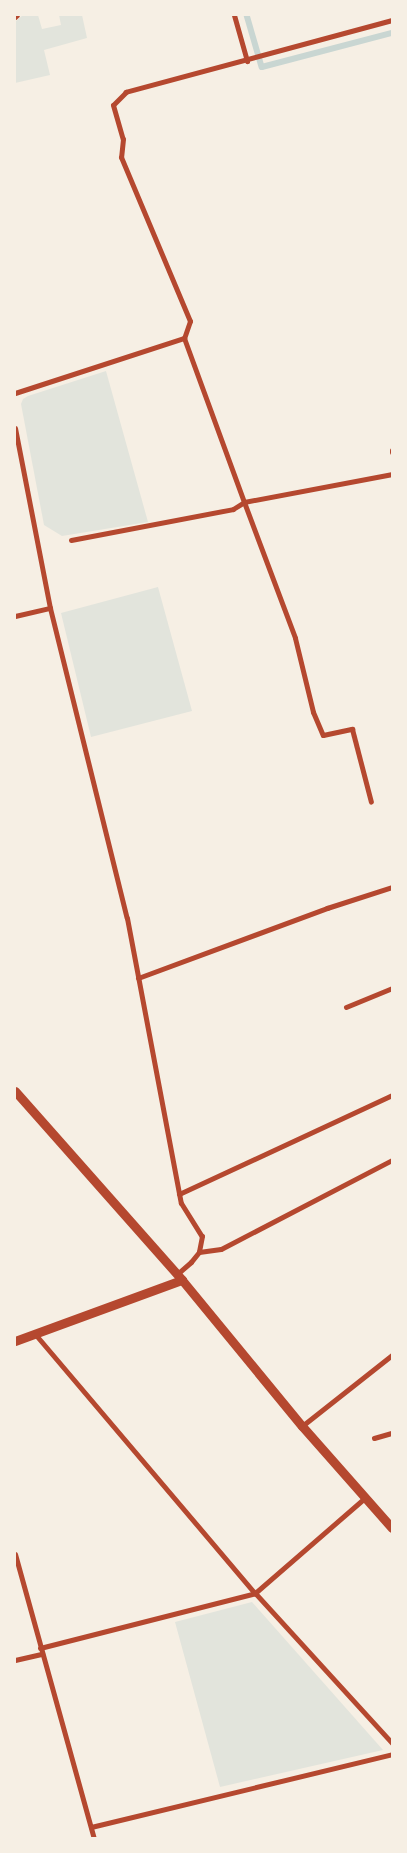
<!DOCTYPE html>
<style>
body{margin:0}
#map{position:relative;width:407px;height:1853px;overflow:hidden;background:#f6efe4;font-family:Cabin,sans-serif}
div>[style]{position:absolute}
.green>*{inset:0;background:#e2e4dc}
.stream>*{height:5.5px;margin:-2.75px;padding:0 2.75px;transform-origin:2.75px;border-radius:2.75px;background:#c9d6d2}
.minor>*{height:5px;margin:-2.5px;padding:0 2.5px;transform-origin:2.5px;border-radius:2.5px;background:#b5482f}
.tertiary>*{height:9px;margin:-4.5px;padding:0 4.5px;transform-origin:4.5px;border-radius:4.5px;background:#b5482f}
span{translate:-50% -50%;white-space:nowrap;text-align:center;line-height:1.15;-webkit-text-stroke:4.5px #f6efe4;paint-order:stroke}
.frame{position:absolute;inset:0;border:16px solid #f6efe4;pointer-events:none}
</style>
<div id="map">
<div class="green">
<div style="clip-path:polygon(23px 15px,38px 15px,42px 29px,61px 25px,59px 15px,82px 15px,87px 38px,44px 50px,50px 75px,15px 83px,15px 22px)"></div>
<div style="clip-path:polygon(106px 371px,148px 522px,62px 536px,44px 525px,21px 404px,23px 399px,28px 396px)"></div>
<div style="clip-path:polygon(158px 587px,192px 711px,91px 737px,61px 613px)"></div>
<div style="clip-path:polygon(252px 1602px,383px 1750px,220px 1787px,175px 1622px)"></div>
</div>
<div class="stream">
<div style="left:247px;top:15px;width:54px;rotate:73.9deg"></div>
<div style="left:262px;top:67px;width:134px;rotate:-14.7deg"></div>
</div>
<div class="minor">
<div style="left:234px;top:15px;width:48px;rotate:74.2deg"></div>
<div style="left:15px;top:17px;width:3px;rotate:-45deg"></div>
<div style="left:392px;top:20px;width:276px;rotate:164.9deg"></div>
<div style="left:126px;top:92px;width:18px;rotate:135deg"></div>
<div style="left:113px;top:105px;width:35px;rotate:74deg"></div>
<div style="left:123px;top:139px;width:18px;rotate:96deg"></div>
<div style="left:121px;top:157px;width:178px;rotate:67.2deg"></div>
<div style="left:190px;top:321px;width:18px;rotate:109deg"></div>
<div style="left:184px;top:338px;width:175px;rotate:69.9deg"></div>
<div style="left:244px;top:502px;width:151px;rotate:-10.7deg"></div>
<div style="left:15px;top:393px;width:178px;rotate:-18deg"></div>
<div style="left:15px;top:428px;width:183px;rotate:79deg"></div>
<div style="left:50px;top:608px;width:319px;rotate:76.1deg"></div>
<div style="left:127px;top:918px;width:290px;rotate:79.3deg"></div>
<div style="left:181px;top:1203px;width:39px;rotate:58deg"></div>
<div style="left:202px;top:1236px;width:16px;rotate:101deg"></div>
<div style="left:199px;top:1252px;width:13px;rotate:129deg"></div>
<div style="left:191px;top:1262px;width:18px;rotate:139deg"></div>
<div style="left:392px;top:450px;width:2px;rotate:90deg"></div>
<div style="left:71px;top:540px;width:165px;rotate:-10.8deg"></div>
<div style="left:233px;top:509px;width:13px;rotate:-32deg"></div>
<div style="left:244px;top:502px;width:145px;rotate:69.4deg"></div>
<div style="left:295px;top:638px;width:76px;rotate:76.3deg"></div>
<div style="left:313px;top:712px;width:25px;rotate:67deg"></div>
<div style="left:323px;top:735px;width:30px;rotate:-12deg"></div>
<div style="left:352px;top:729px;width:75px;rotate:75.4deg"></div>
<div style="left:15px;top:616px;width:36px;rotate:-13deg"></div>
<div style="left:138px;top:978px;width:202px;rotate:-20.3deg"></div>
<div style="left:327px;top:908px;width:68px;rotate:-17.9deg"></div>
<div style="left:346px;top:1007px;width:50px;rotate:-22.4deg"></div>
<div style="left:179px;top:1194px;width:235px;rotate:-24.9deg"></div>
<div style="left:199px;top:1252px;width:22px;rotate:-8deg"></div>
<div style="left:221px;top:1249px;width:193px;rotate:-27.5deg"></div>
<div style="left:35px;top:1334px;width:340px;rotate:49.7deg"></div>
<div style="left:255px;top:1593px;width:203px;rotate:47.6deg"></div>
<div style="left:302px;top:1426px;width:115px;rotate:-38.3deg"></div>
<div style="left:374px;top:1438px;width:19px;rotate:-16deg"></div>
<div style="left:15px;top:1554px;width:295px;rotate:74.5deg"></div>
<div style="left:40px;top:1648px;width:222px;rotate:-14.3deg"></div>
<div style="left:255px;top:1593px;width:147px;rotate:-40.9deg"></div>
<div style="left:15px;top:1660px;width:28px;rotate:-13deg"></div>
<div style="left:91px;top:1827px;width:310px;rotate:-13.6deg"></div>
</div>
<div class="tertiary">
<div style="left:15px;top:1091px;width:252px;rotate:48.5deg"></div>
<div style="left:182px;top:1280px;width:189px;rotate:50.6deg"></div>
<div style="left:302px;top:1426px;width:136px;rotate:48.6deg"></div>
<div style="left:15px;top:1341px;width:178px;rotate:-20.1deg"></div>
</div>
<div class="frame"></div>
</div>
